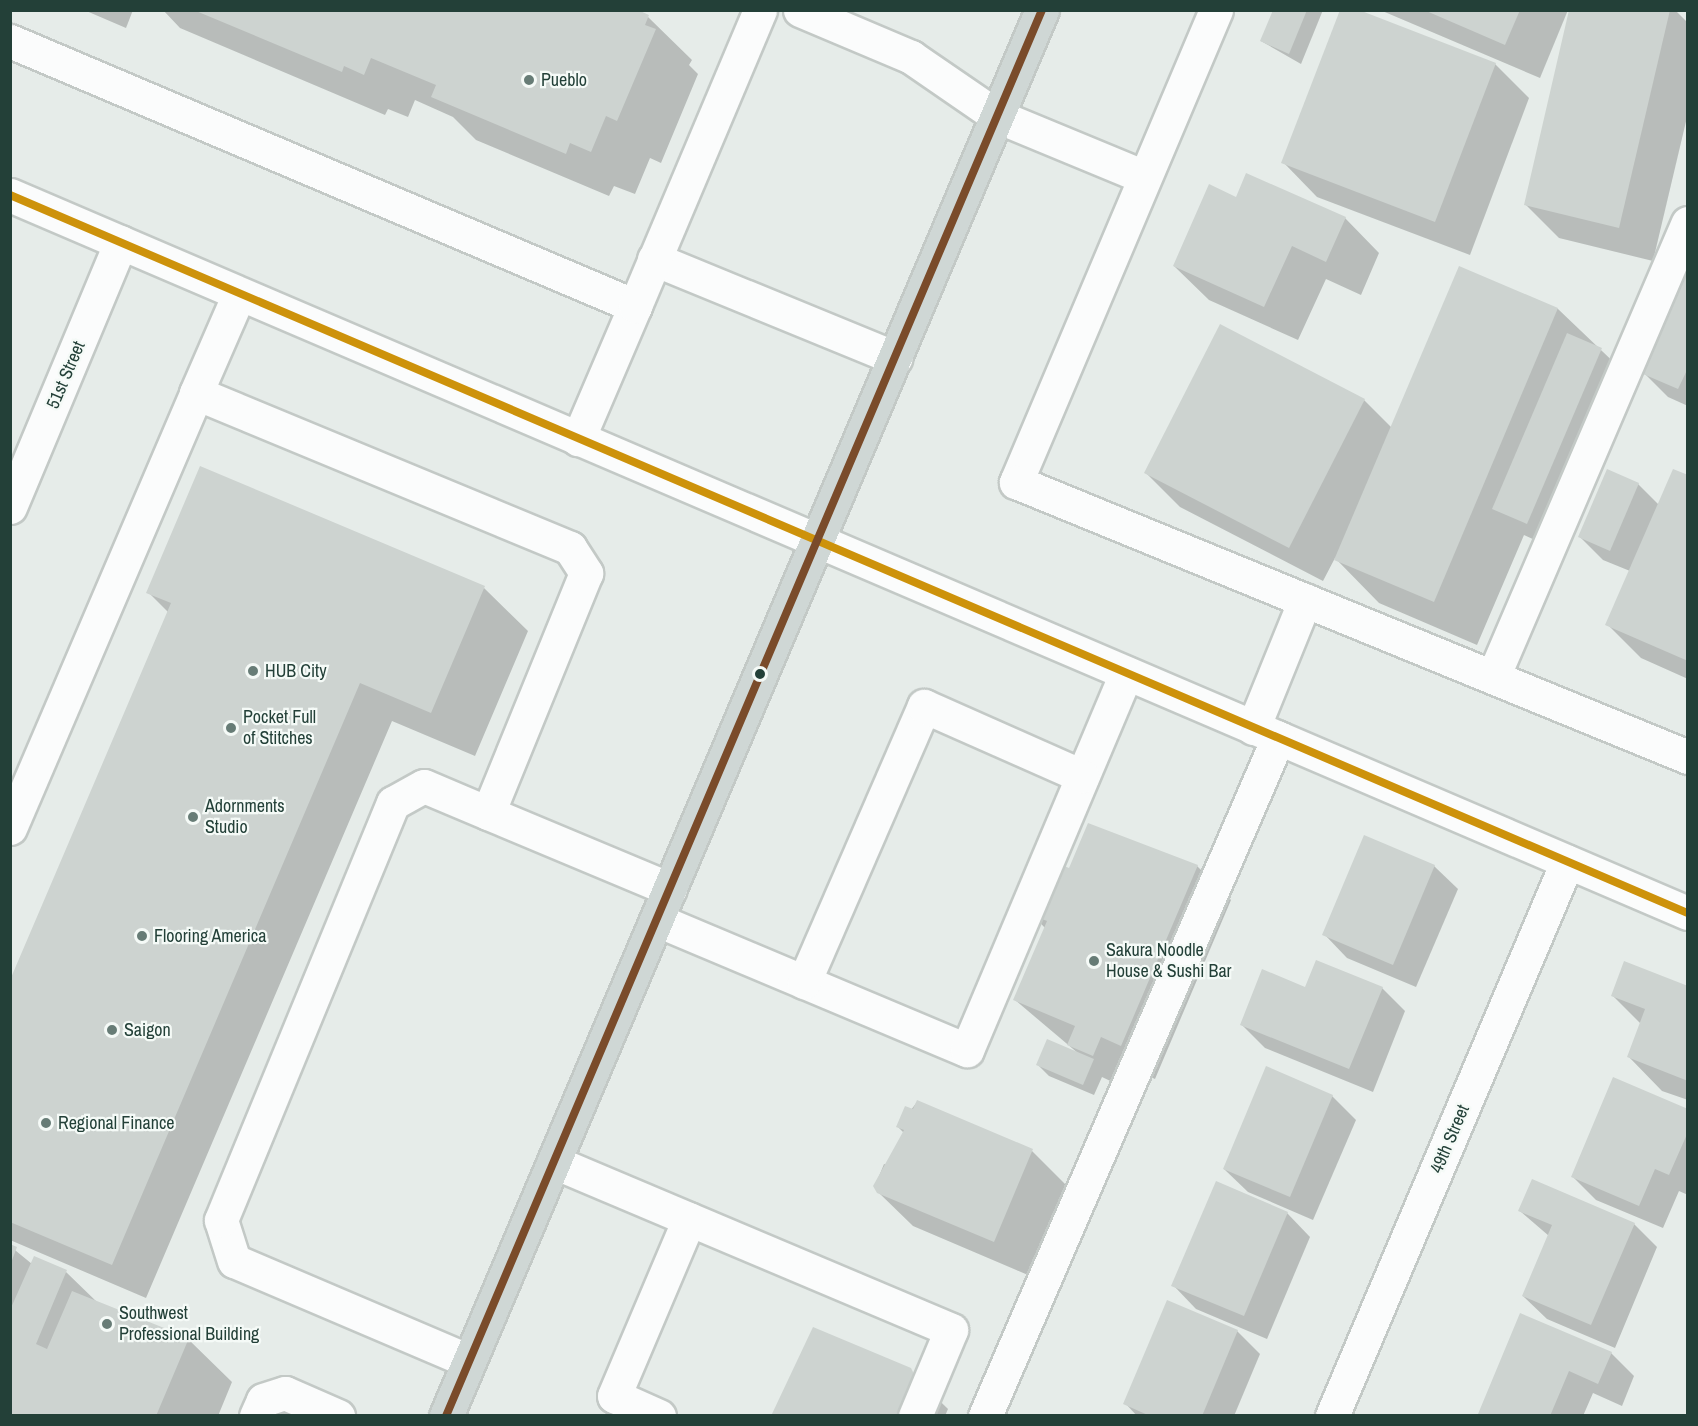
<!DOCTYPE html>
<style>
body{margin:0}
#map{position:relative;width:1698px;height:1426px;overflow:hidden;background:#e6ece9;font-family:"Archivo Narrow",sans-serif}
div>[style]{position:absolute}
.shadow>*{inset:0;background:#0003}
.building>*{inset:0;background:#cdd3d0}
.roads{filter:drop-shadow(2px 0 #c3c9c6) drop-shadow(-2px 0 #c3c9c6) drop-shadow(0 2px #c3c9c6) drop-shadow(0 -2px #c3c9c6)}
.minor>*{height:33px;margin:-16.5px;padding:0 16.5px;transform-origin:16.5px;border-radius:16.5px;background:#fbfcfc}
.major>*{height:33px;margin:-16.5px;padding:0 16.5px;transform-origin:16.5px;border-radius:16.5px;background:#cfd7d5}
.bus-1>*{height:8px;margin:-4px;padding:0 4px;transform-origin:4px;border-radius:4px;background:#cd920b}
.bus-2>*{height:8px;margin:-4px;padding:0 4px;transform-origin:4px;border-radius:4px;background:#7a4b2a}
.dots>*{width:16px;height:16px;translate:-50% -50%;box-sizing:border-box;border:3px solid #f5faf7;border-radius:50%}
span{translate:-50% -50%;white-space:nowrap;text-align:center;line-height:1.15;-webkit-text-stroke:4.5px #f5faf7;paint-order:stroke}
.poi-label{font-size:18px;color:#234038}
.left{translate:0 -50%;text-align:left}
.street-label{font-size:18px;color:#234038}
.frame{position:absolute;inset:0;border:12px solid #234038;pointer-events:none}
</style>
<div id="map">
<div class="shadow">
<div style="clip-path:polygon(84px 10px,133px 10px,126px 28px)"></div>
<div style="clip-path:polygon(163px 10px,634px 10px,648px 17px,692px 60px,689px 65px,698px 74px,661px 163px,650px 158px,635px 194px,614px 186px,609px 196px,476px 140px,453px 117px,415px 100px,408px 117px,388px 109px,385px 115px,180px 28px)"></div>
<div style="clip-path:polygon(1274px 10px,1323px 10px,1301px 64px,1261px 41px)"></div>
<div style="clip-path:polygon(1380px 10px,1568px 10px,1540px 78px)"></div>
<div style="clip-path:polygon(1571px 10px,1675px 10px,1688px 23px,1688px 113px,1653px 261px,1559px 238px,1525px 204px)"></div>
<div style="clip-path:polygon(1495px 64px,1529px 98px,1470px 255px,1317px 197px,1283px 162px)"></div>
<div style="clip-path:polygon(1237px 199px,1345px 218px,1379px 253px,1361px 295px,1326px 279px,1298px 340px,1209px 300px,1174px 266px)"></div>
<div style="clip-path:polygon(1460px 268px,1558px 309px,1624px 372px,1550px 547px,1524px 535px,1477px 645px,1379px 603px,1335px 558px,1323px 581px,1180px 507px,1146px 473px,1221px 326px,1364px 400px,1392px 428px)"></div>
<div style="clip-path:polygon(1688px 274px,1688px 406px,1668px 397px,1645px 374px)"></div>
<div style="clip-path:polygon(1688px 477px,1688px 679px,1641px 658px,1607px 624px,1630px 571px,1603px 560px,1580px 537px,1638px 484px,1659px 505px)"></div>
<div style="clip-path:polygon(484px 588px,528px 631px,475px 756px,392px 721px,146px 1298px,10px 1240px,10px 984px,168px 612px,148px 592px)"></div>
<div style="clip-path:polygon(1197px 866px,1231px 900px,1155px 1079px,1135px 1070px,1127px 1089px,1102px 1077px,1094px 1095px,1049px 1076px,1038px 1065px,1079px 1054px,1015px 1000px,1045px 928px,1031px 913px,1070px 870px)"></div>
<div style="clip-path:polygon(1434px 866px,1458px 889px,1416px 987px,1347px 958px,1324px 934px)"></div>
<div style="clip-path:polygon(1382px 988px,1405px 1011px,1373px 1092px,1265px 1048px,1242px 1025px,1306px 989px)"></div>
<div style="clip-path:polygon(1688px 988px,1688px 1100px,1662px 1091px,1628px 1056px,1641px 1024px,1613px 996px)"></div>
<div style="clip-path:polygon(1267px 1068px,1332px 1096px,1356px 1120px,1313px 1220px,1248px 1192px,1224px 1169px)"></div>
<div style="clip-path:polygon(917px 1102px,1032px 1151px,1066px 1185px,1028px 1275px,913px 1226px,878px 1192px,875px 1186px,884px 1164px,890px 1166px,904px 1133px,898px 1127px)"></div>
<div style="clip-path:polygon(1688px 1110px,1688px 1195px,1679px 1191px,1663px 1228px,1596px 1200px,1572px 1176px)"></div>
<div style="clip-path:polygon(1520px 1211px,1634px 1224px,1657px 1247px,1615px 1348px,1547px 1319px,1523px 1296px,1549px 1236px)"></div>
<div style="clip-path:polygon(1287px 1213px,1310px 1237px,1267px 1339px,1196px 1309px,1173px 1285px)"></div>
<div style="clip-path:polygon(10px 1246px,32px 1264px,34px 1258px,66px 1272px,98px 1303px,188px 1339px,232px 1382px,218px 1416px,10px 1416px)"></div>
<div style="clip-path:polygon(1521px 1315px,1611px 1353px,1634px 1376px,1622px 1406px,1593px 1393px,1583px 1416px,1482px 1416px)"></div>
<div style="clip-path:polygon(1237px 1331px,1260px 1354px,1234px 1416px,1137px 1416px,1125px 1403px)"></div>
<div style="clip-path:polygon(913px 1375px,948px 1409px,945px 1416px,773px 1416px)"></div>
</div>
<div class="building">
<div style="clip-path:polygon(638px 10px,649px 15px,645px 25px,656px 29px,617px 121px,606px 116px,591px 152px,570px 143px,566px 154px,431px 97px,436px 85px,371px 58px,364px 75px,344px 66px,342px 72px,196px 11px)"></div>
<div style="clip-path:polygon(1273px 10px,1307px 10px,1289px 54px,1260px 41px)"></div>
<div style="clip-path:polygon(1340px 10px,1359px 10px,1496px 63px,1435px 222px,1281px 163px)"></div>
<div style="clip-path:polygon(1424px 10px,1520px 10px,1505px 45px)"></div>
<div style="clip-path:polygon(1569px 10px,1670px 10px,1619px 228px,1524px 205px)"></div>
<div style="clip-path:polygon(1246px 173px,1346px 217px,1326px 262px,1292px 246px,1264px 307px,1173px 266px,1209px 184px,1236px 197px)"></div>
<div style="clip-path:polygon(1459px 266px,1558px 308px,1434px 602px,1334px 560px)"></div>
<div style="clip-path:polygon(1687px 271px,1688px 368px,1678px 389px,1643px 374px)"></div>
<div style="clip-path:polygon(1220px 324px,1365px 399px,1289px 548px,1144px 473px)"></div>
<div style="clip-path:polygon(1567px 333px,1602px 348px,1527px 524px,1492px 509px)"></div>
<div style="clip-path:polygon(200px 466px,485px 586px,431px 713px,360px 683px,112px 1265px,10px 1222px,10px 980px,171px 603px,146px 593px)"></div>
<div style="clip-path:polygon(1607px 469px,1639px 483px,1610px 551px,1578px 537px)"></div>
<div style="clip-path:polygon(1673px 469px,1688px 475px,1688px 661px,1605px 625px)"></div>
<div style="clip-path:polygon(1088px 823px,1198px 865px,1121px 1046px,1101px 1037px,1093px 1056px,1067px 1045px,1075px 1026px,1013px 1000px,1047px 921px,1029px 914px,1052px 861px,1069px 868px)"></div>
<div style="clip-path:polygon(1364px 835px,1435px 865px,1393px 965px,1322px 935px)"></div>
<div style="clip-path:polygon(1316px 960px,1383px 987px,1349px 1069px,1240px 1025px,1262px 969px,1305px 987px)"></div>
<div style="clip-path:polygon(1624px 961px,1688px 986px,1688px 1081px,1627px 1057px,1645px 1009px,1611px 996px)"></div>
<div style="clip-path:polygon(1047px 1039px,1094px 1059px,1083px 1085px,1036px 1065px)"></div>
<div style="clip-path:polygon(1266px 1066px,1333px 1095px,1290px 1197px,1223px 1169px)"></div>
<div style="clip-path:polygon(1613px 1077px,1688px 1109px,1688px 1132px,1669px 1175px,1655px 1169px,1639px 1206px,1571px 1177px)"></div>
<div style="clip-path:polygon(917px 1100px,1033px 1149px,994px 1242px,877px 1193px,873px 1186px,904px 1130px,896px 1127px,905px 1106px,913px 1109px)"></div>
<div style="clip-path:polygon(1532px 1179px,1635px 1223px,1591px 1325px,1522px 1296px,1552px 1225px,1518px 1211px)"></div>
<div style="clip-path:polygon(1216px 1181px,1288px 1212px,1244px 1316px,1171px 1286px)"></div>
<div style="clip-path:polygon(10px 1244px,17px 1247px,11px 1263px,10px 1263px)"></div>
<div style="clip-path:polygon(34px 1256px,67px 1270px,36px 1344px,47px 1349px,72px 1291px,189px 1338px,156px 1416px,10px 1416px,10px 1310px)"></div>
<div style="clip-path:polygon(1167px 1300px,1238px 1330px,1202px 1416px,1150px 1416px,1123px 1404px)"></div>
<div style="clip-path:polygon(1520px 1313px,1612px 1352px,1598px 1384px,1569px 1371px,1550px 1416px,1482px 1416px,1478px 1414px)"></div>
<div style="clip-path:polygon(813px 1327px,911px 1368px,914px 1374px,897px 1416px,771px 1416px)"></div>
</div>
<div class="roads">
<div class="minor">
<div style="left:800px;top:10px;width:121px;rotate:22.9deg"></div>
<div style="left:911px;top:57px;width:104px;rotate:34.5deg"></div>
<div style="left:997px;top:116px;width:157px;rotate:22.5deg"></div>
<div style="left:1216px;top:10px;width:513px;rotate:112.96deg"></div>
<div style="left:1016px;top:482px;width:726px;rotate:22.26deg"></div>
<div style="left:10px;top:41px;width:679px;rotate:22.98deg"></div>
<div style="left:635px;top:306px;width:145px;rotate:113.2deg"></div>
<div style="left:10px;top:195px;width:1825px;rotate:23.17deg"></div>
<div style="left:654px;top:259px;width:261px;rotate:22.3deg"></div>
<div style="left:239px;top:294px;width:108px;rotate:113.5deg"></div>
<div style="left:196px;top:393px;width:405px;rotate:22.5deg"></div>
<div style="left:570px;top:548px;width:30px;rotate:57deg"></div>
<div style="left:586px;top:573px;width:259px;rotate:112.2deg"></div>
<div style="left:488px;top:813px;width:197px;rotate:22.7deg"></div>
<div style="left:635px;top:306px;width:321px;rotate:-67.1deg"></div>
<div style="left:10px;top:507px;width:287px;rotate:-67.3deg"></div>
<div style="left:1493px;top:677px;width:494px;rotate:-66.8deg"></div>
<div style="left:1253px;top:728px;width:138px;rotate:-67.9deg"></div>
<div style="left:10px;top:828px;width:473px;rotate:-66.8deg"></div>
<div style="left:657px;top:920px;width:336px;rotate:22.8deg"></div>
<div style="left:967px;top:1050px;width:409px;rotate:-67.1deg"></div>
<div style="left:804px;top:982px;width:301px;rotate:-66.5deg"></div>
<div style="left:924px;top:706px;width:173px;rotate:23.9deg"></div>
<div style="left:554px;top:1162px;width:431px;rotate:22.9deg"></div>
<div style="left:951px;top:1330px;width:93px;rotate:112.7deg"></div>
<div style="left:469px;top:1361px;width:255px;rotate:-156.9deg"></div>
<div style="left:234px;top:1261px;width:43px;rotate:-107.6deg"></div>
<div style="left:221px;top:1220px;width:451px;rotate:-67.6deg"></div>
<div style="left:393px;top:803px;width:35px;rotate:-29deg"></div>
<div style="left:424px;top:786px;width:69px;rotate:22.9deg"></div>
<div style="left:256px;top:1416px;width:17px;rotate:-66deg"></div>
<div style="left:263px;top:1400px;width:23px;rotate:-18deg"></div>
<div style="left:285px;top:1393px;width:58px;rotate:23.5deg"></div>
<div style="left:659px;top:1416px;width:49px;rotate:-156deg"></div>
<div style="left:614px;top:1396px;width:192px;rotate:-67deg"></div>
<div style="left:985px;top:1416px;width:739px;rotate:-66.63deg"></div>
<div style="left:1332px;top:1416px;width:602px;rotate:-67.01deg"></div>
</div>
<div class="major">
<div style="left:446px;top:1416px;width:1527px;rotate:-67.03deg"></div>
</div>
</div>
<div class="bus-1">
<div style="left:10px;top:195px;width:1825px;rotate:23.17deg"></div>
</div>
<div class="bus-2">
<div style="left:446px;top:1416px;width:1527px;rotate:-67.03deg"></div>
</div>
<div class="dots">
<div style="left:529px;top:80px;background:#677c76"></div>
<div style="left:253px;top:671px;background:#677c76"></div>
<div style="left:760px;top:674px;background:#234038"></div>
<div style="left:231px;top:728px;background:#677c76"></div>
<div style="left:193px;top:817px;background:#677c76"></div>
<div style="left:142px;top:936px;background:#677c76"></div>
<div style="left:1094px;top:961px;background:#677c76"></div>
<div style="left:112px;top:1030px;background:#677c76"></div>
<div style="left:46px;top:1123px;background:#677c76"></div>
<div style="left:107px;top:1324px;background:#677c76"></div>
</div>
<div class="poi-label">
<span class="left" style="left:541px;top:80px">Pueblo</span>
<span class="left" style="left:265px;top:671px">HUB City</span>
<span class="left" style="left:243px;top:728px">Pocket Full<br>of Stitches</span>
<span class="left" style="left:205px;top:817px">Adornments<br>Studio</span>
<span class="left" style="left:154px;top:936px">Flooring America</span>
<span class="left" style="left:1106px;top:961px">Sakura Noodle<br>House &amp; Sushi Bar</span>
<span class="left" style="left:124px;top:1030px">Saigon</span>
<span class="left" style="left:58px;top:1123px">Regional Finance</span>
<span class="left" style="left:119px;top:1324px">Southwest<br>Professional Building</span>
</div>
<div class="street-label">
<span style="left:66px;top:375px;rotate:-67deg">51st Street</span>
<span style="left:1450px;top:1139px;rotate:-67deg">49th Street</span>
</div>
<div class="frame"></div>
</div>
